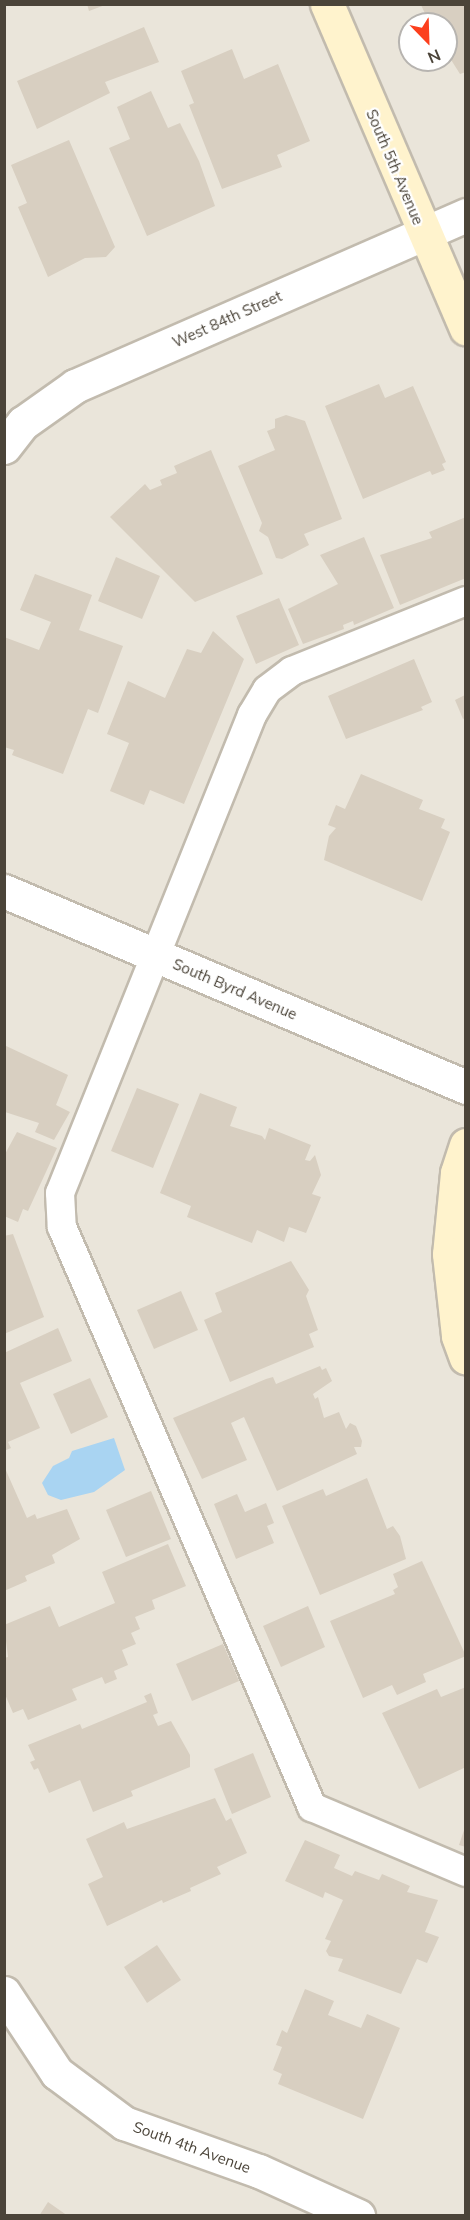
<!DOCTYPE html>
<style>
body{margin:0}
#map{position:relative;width:470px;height:2220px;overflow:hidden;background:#f6f3ec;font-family:Mulish,sans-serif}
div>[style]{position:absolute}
.residential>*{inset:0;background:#eae5da}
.water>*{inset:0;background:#a9d4f2}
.building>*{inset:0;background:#d8cfc1}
.roads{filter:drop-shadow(2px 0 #c2bbae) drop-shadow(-2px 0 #c2bbae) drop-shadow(0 2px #c2bbae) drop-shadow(0 -2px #c2bbae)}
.lane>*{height:28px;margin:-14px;padding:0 14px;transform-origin:14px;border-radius:14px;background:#fff}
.street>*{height:33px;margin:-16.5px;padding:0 16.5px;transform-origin:16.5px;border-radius:16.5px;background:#fff}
.secondary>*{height:33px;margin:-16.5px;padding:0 16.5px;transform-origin:16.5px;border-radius:16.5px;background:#fff3cd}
span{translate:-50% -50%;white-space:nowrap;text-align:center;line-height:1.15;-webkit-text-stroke:4.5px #fff;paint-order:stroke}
.street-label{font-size:15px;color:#4b4439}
.frame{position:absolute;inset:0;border:6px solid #4b4439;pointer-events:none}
.north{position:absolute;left:398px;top:12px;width:60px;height:60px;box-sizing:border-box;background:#fff;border:2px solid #b7b4b0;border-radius:50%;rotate:157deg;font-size:16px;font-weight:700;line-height:24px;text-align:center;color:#4b4439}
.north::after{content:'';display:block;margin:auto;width:21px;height:27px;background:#fc3f1d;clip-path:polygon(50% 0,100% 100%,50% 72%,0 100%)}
</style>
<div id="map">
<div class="residential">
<div style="clip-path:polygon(evenodd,5px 5px,465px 5px,465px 2215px,5px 2215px,5px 5px,410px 24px,446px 24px,446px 60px,410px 60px,410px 24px)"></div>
</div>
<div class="water">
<div style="clip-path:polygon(114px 1438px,125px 1470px,94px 1492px,61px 1500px,48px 1495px,42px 1483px,53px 1466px,69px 1458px,72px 1451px)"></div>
</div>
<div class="building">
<div style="clip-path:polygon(87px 4px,105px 4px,105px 5px,89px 11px)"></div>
<div style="clip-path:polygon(421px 5px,466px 5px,466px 72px,460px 74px,448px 55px,446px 24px,430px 24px)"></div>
<div style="clip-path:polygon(144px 27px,159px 62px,105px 82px,110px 93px,37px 129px,17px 81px)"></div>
<div style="clip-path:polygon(232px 49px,244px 79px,278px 64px,310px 141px,277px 155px,282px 167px,222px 189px,189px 105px,194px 103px,181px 71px)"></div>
<div style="clip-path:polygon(151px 91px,168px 128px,180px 123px,199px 161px,215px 206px,147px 236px,109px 148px,130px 139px,117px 107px)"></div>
<div style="clip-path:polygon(69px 140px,115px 247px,106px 257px,85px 258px,48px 277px,18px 207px,27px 203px,11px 165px)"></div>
<div style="clip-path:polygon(379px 384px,385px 398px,413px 386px,446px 462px,442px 464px,445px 470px,432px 475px,430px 471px,363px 499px,325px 406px)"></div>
<div style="clip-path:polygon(286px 415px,305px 421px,342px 519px,304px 534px,309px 545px,282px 559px,276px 558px,268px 537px,259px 531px,262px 523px,238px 466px,275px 450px,267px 431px,275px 428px,275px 419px)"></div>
<div style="clip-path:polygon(211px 450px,263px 574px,195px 602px,110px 517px,145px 484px,150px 490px,162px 485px,160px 480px,177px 473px,174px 466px)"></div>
<div style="clip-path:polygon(466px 517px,466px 578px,400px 605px,380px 555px,432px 538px,429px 532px)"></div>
<div style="clip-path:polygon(364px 537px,394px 608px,354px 625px,353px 621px,343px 625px,344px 629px,303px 644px,288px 609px,338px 584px,320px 555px)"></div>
<div style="clip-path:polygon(116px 557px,160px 576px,142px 619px,98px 601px)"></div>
<div style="clip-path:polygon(35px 574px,92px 595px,79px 630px,123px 646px,98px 713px,88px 709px,63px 774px,12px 755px,14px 750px,4px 747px,4px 637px,39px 650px,51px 622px,20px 610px)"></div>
<div style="clip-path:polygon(279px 598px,299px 645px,256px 664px,236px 616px)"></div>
<div style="clip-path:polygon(213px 631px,244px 659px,184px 804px,150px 790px,144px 805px,110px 791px,129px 743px,107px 734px,128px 681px,165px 698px,187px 649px,201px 653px)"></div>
<div style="clip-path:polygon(414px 659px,432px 702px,421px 707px,423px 710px,346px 739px,328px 696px)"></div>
<div style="clip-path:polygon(465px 695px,465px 718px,463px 719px,455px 700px)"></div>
<div style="clip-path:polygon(361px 774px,423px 800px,419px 809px,445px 819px,441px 828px,450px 832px,422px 901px,324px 860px,329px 836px,336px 828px,328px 825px,336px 805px,345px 809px)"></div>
<div style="clip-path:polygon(4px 1045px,68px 1075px,56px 1105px,70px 1112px,54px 1140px,35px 1132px,39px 1123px,5px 1112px)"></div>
<div style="clip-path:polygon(137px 1088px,179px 1104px,153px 1168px,111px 1151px)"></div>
<div style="clip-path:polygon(200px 1093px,237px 1107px,230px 1126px,262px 1136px,265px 1140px,269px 1128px,311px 1145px,305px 1160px,310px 1161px,315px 1155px,321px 1175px,312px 1194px,321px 1197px,306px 1233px,289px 1227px,284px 1242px,257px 1230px,252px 1243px,187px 1217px,191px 1206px,160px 1193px)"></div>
<div style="clip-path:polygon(17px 1132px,57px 1148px,28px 1211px,23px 1209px,18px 1222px,4px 1216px,4px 1156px)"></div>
<div style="clip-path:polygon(13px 1234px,44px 1317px,4px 1334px,4px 1236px)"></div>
<div style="clip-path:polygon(291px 1261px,309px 1290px,306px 1296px,318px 1330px,309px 1334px,314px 1347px,230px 1382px,204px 1320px,222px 1312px,215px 1293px)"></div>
<div style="clip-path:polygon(181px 1291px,198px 1330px,154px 1349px,137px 1310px)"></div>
<div style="clip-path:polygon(58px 1328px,72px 1361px,20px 1383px,40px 1428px,8px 1442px,11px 1448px,4px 1451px,4px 1353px)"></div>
<div style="clip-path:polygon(320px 1366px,322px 1370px,326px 1368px,332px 1381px,313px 1394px,315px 1399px,318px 1397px,324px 1418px,339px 1412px,346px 1429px,350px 1423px,356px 1426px,362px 1441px,361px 1447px,354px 1447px,357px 1454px,277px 1491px,244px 1417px,231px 1423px,247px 1460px,202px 1479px,173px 1418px,266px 1379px,273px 1377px,276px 1384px)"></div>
<div style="clip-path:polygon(90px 1378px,108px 1417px,71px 1434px,53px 1394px)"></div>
<div style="clip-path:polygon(4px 1466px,27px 1518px,35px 1514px,37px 1519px,67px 1509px,80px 1539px,52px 1555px,55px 1563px,25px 1576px,27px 1581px,4px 1591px)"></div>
<div style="clip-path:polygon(367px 1478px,387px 1529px,393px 1526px,400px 1536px,406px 1559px,320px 1595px,282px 1506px,323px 1489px,326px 1496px)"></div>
<div style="clip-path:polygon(151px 1491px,171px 1539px,126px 1557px,106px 1510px)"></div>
<div style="clip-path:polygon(237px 1494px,245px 1512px,266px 1503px,274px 1523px,267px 1526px,274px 1543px,236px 1559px,214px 1504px)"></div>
<div style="clip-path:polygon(168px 1544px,186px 1586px,152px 1600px,155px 1609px,135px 1617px,140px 1629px,131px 1633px,136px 1644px,122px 1650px,128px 1665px,114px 1671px,117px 1679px,105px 1684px,102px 1677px,72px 1689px,77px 1700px,28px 1720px,23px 1709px,13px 1713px,4px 1692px,4px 1658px,8px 1657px,4px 1625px,50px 1606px,59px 1627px,115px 1603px,102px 1572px)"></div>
<div style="clip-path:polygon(422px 1561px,466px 1656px,423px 1674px,426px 1682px,397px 1695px,392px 1685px,363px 1698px,330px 1621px,395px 1594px,393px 1590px,398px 1587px,393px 1574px)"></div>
<div style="clip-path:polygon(308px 1606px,325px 1647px,281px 1667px,263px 1626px)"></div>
<div style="clip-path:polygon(223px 1644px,239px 1681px,192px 1701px,176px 1664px)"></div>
<div style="clip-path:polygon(466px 1687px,466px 1767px,419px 1789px,382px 1713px,437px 1689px,441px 1697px)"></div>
<div style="clip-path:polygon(151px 1693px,158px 1713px,153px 1715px,158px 1726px,171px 1721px,190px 1755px,190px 1767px,131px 1791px,133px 1796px,93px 1812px,80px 1780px,49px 1793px,38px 1768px,34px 1770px,30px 1762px,35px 1760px,28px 1745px,80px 1724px,82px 1729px,147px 1702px,144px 1696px)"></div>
<div style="clip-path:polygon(253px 1753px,271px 1797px,232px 1814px,214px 1769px)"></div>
<div style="clip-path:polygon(215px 1798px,226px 1821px,231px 1818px,247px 1853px,217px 1867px,221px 1874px,190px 1888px,191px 1891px,163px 1903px,162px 1900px,107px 1926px,88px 1884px,103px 1877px,86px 1839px,124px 1822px,127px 1829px)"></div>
<div style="clip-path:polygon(465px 1827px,466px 1827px,466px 1847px,459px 1845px)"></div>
<div style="clip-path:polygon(305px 1840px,340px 1855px,334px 1868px,352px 1876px,355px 1871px,379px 1880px,382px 1874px,410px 1886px,407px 1892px,438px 1900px,425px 1932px,439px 1937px,427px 1963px,417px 1959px,401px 1994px,338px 1971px,343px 1959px,329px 1956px,326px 1951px,331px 1941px,325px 1939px,343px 1900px,325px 1892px,323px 1898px,285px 1881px)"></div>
<div style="clip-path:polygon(157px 1945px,181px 1980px,147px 2003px,124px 1967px)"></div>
<div style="clip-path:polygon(305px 1989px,334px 2001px,328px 2015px,361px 2028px,367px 2014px,400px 2028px,363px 2119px,278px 2084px,282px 2074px,273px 2070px,282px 2047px,276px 2045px,282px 2030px,287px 2033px)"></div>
<div style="clip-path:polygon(48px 2202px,68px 2216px,39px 2216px)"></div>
</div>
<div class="roads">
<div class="lane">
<div style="left:466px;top:601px;width:188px;rotate:158.1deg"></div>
<div style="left:292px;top:671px;width:31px;rotate:143deg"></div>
<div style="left:267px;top:690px;width:29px;rotate:121deg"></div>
<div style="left:252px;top:715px;width:515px;rotate:111.88deg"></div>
<div style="left:60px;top:1193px;width:34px;rotate:87deg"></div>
<div style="left:62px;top:1227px;width:632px;rotate:66.68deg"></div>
<div style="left:312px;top:1807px;width:167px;rotate:22.9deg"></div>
</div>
<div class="street">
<div style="left:4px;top:447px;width:31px;rotate:-52deg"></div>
<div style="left:23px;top:423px;width:64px;rotate:-35.4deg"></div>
<div style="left:75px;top:386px;width:427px;rotate:-23.6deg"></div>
<div style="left:4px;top:891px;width:502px;rotate:22.99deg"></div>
<div style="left:4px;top:1993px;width:96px;rotate:56.5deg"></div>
<div style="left:57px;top:2073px;width:84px;rotate:36.7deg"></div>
<div style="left:124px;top:2123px;width:143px;rotate:19.6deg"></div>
<div style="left:259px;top:2171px;width:109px;rotate:24.4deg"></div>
</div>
<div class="secondary">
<div style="left:327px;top:4px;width:353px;rotate:66.8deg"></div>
<div style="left:466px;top:1145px;width:29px;rotate:108deg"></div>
<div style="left:457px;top:1173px;width:81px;rotate:95.6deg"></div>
<div style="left:449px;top:1254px;width:82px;rotate:83.7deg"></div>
<div style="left:458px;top:1336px;width:23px;rotate:70deg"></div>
</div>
</div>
<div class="street-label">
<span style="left:395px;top:167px;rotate:67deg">South 5th Avenue</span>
<span style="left:227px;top:319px;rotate:-24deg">West 84th Street</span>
<span style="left:235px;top:989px;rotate:23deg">South Byrd Avenue</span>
<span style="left:192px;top:2147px;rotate:20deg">South 4th Avenue</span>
</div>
<div class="frame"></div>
<div class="north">N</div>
</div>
